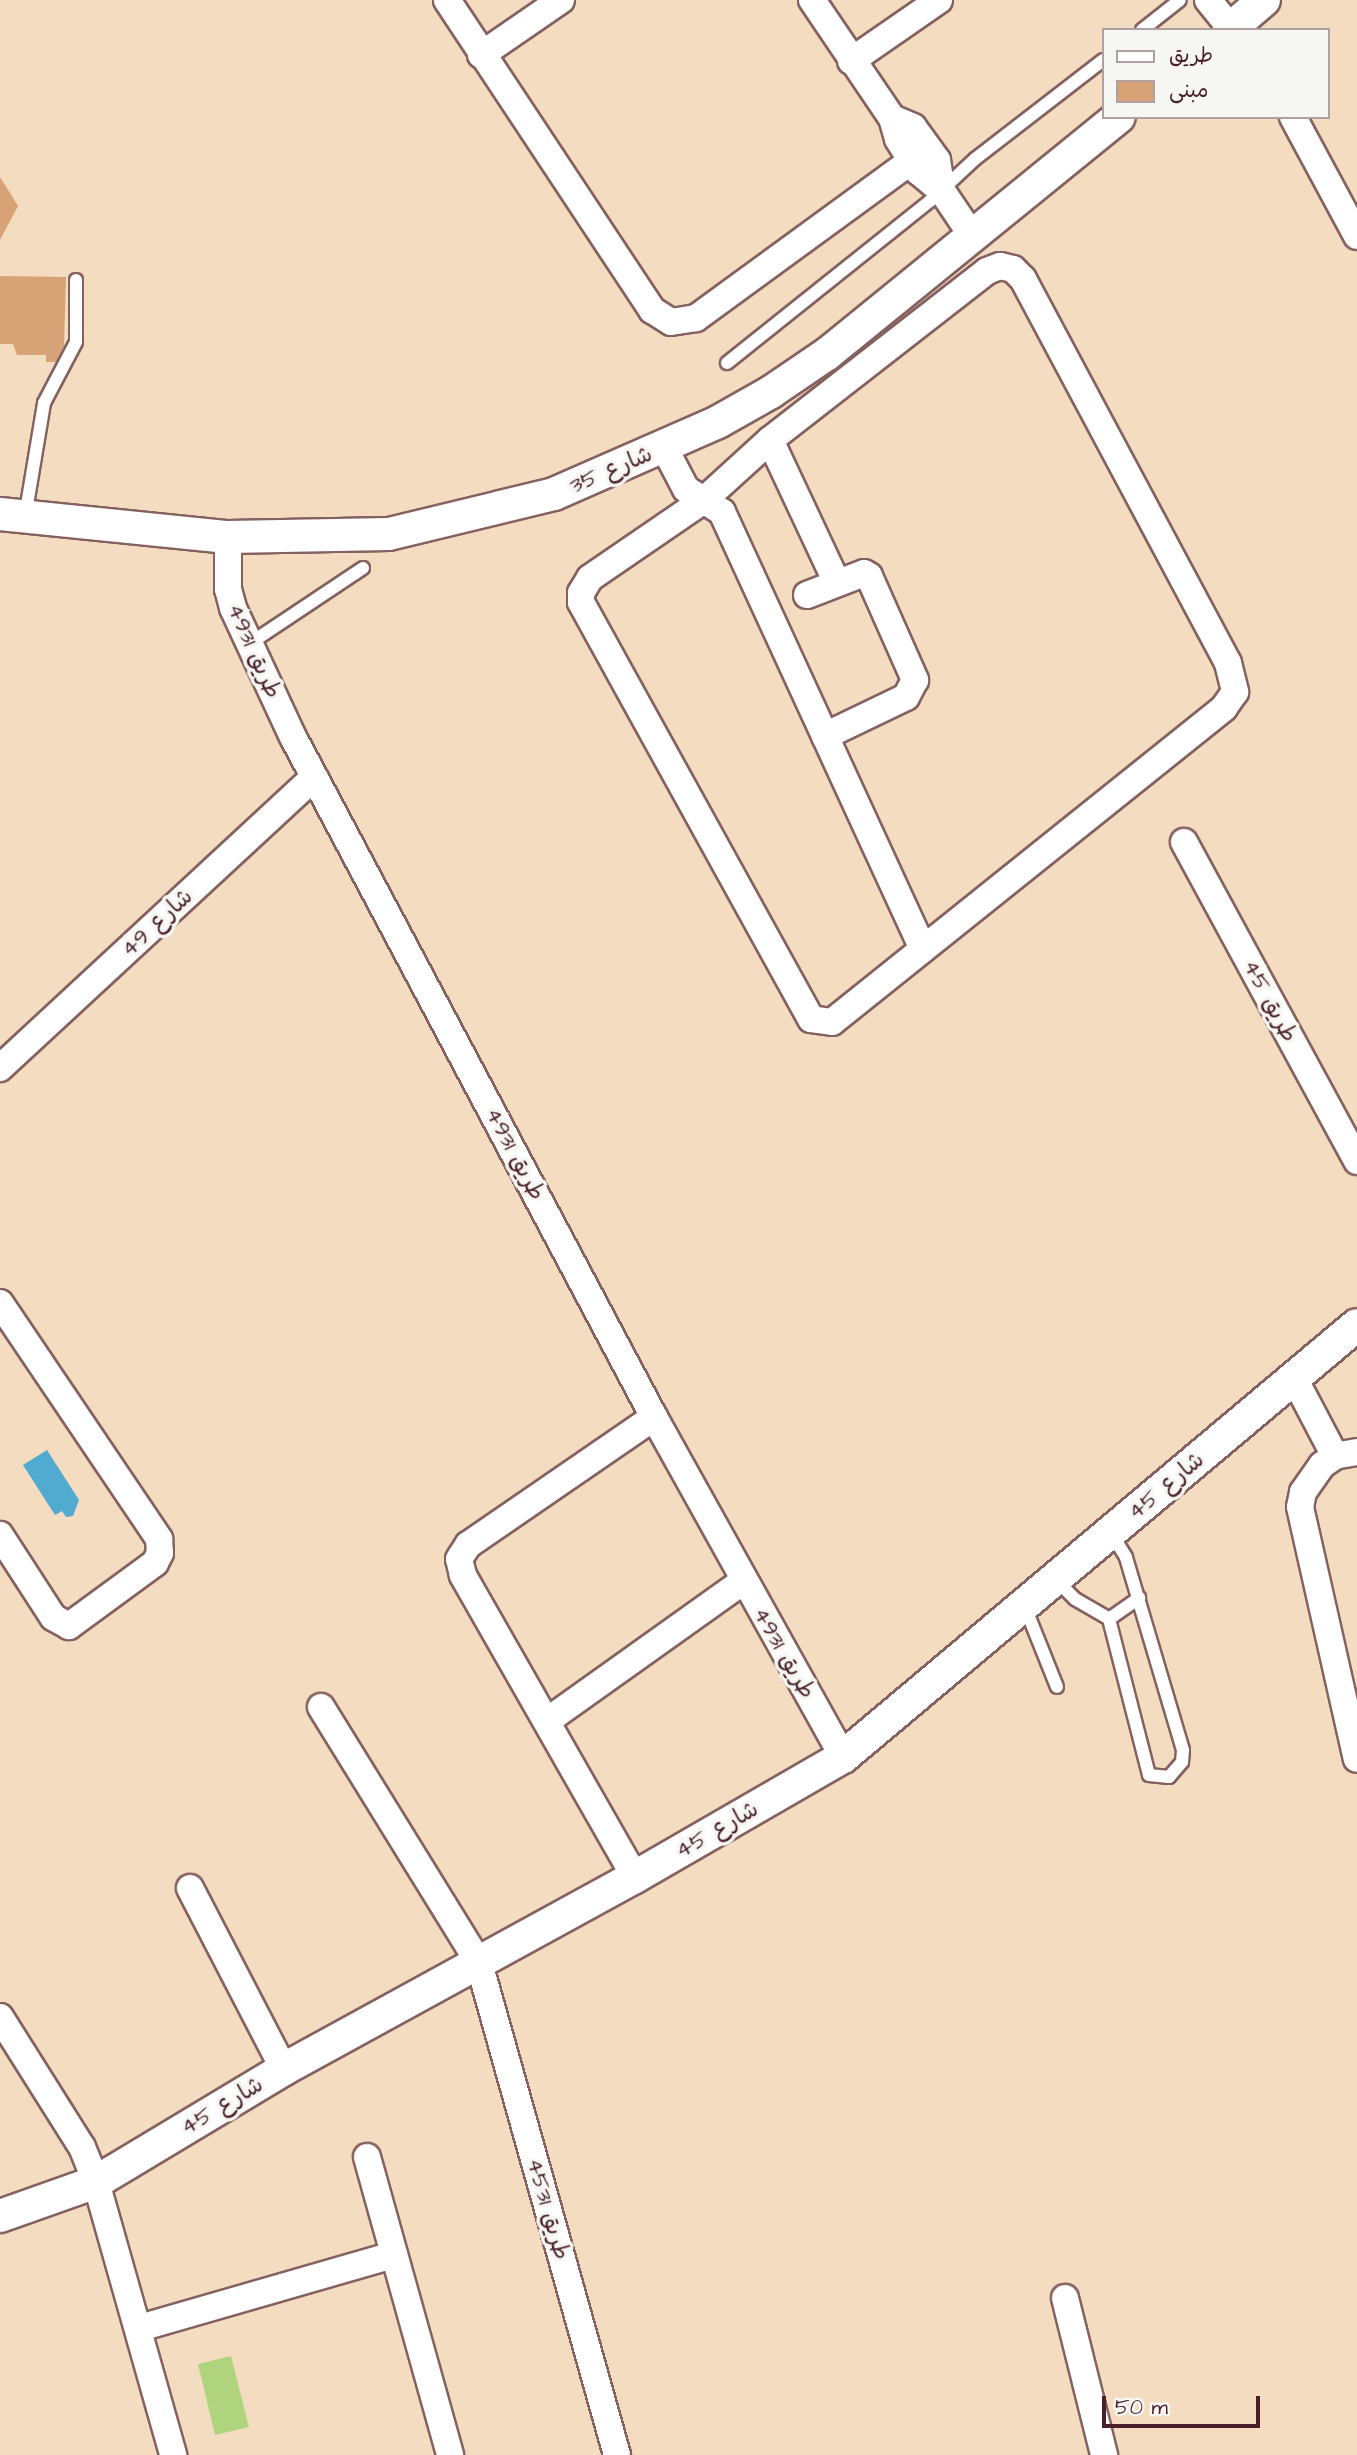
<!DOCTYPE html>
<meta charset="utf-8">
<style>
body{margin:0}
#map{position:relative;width:1357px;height:2455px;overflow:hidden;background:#f3dcc0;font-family:"Architects Daughter","Playpen Sans Arabic",sans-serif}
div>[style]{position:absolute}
.green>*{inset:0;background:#afd47d}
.water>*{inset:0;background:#51aacf}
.building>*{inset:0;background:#d7a275}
.roads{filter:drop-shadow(2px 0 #85615f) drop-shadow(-2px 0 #85615f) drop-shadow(0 2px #85615f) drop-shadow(0 -2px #85615f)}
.service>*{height:12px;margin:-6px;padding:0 6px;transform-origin:6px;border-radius:6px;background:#fff}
.minor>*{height:26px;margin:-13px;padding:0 13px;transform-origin:13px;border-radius:13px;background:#fff}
.tertiary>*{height:32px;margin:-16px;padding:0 16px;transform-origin:16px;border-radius:16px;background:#fff}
span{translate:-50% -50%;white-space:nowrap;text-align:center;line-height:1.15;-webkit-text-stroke:7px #f6f6f2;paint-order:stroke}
.street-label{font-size:23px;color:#4a1f2b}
.legend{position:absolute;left:1102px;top:28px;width:228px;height:91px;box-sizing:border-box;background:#f6f6f2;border:2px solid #b1a0a2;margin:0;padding:9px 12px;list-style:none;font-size:21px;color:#4a1f2b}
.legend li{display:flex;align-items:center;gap:14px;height:35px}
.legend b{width:35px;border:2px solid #b1a0a2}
.scale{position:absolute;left:1102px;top:2396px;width:158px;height:32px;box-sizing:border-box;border:4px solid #4a1f2b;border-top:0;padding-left:9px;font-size:21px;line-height:24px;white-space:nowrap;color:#4a1f2b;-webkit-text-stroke:5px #f6f6f2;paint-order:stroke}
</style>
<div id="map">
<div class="green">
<div style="clip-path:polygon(231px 2356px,249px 2427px,215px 2435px,198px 2364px)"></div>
</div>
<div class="water">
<div style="clip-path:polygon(47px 1450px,79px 1500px,73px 1516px,66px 1517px,62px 1511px,55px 1515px,23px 1465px)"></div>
</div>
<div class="building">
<div style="clip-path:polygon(0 177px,18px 206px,0 240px)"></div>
<div style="clip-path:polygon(0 276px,66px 277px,64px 346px,56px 362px,46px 362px,46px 355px,17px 355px,13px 344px,0 344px)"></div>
</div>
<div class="roads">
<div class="service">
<div style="left:1142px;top:30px;width:48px;rotate:-38.3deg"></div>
<div style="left:727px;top:363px;width:261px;rotate:-38.6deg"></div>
<div style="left:931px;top:200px;width:60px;rotate:-43deg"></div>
<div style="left:975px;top:159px;width:162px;rotate:-37.7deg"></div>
<div style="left:25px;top:517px;width:116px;rotate:-80.5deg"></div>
<div style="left:44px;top:403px;width:69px;rotate:-62.3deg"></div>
<div style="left:76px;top:342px;width:62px;rotate:-90deg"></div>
<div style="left:249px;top:644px;width:137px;rotate:-33.7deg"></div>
<div style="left:1056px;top:1580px;width:27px;rotate:45deg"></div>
<div style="left:1075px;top:1599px;width:39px;rotate:30deg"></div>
<div style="left:1109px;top:1619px;width:161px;rotate:75.6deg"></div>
<div style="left:1149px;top:1775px;width:20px;rotate:6deg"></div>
<div style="left:1169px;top:1777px;width:20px;rotate:-49deg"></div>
<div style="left:1182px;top:1762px;width:12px;rotate:-85deg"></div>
<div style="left:1183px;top:1750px;width:201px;rotate:-106.5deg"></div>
<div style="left:1126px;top:1557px;width:28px;rotate:-122deg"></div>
<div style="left:1025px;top:1607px;width:86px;rotate:68.2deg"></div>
<div style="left:1109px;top:1619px;width:37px;rotate:-35deg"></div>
</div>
<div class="minor">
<div style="left:447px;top:0;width:372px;rotate:56.5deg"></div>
<div style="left:652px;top:310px;width:22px;rotate:32deg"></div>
<div style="left:671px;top:322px;width:25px;rotate:-9deg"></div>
<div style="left:696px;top:318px;width:266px;rotate:-36.1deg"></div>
<div style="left:812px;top:0;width:143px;rotate:55.9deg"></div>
<div style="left:892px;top:118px;width:22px;rotate:74deg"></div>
<div style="left:898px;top:139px;width:39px;rotate:58deg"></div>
<div style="left:919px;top:172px;width:30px;rotate:40deg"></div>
<div style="left:942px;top:191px;width:52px;rotate:56deg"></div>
<div style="left:1208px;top:0;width:36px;rotate:51deg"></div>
<div style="left:481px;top:55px;width:97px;rotate:-34.5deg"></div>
<div style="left:851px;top:61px;width:107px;rotate:-34.7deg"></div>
<div style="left:1293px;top:117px;width:135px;rotate:61.7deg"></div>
<div style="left:892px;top:118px;width:23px;rotate:23deg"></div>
<div style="left:913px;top:127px;width:41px;rotate:54deg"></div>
<div style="left:937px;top:160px;width:31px;rotate:81deg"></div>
<div style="left:1000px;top:266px;width:13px;rotate:13deg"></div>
<div style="left:1013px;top:269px;width:14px;rotate:45deg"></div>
<div style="left:1023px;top:279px;width:435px;rotate:61.9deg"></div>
<div style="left:1228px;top:663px;width:30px;rotate:76deg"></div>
<div style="left:1235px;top:692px;width:19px;rotate:125deg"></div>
<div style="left:1224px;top:708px;width:502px;rotate:141.3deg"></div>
<div style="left:832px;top:1022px;width:21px;rotate:-172deg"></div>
<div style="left:811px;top:1019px;width:476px;rotate:-118.9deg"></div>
<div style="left:581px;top:602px;width:9px;rotate:-90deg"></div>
<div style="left:581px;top:593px;width:17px;rotate:-59deg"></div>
<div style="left:590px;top:578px;width:138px;rotate:-34.4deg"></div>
<div style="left:704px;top:500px;width:89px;rotate:-42.3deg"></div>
<div style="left:770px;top:440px;width:275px;rotate:-37.9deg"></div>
<div style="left:987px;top:271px;width:14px;rotate:-21deg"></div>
<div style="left:770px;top:440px;width:158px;rotate:64.9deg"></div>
<div style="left:664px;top:447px;width:47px;rotate:62.4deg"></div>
<div style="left:686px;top:489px;width:43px;rotate:32.6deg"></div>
<div style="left:722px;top:512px;width:481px;rotate:65.3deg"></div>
<div style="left:228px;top:537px;width:52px;rotate:90deg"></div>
<div style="left:228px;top:589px;width:20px;rotate:75deg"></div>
<div style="left:233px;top:608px;width:142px;rotate:65.1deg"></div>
<div style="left:293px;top:737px;width:770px;rotate:62.04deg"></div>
<div style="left:654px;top:1417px;width:389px;rotate:60.9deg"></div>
<div style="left:807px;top:595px;width:61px;rotate:-21.1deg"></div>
<div style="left:864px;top:573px;width:6px;rotate:31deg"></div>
<div style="left:869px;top:576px;width:114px;rotate:66.1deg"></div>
<div style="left:915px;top:680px;width:19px;rotate:118deg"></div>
<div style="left:906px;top:697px;width:90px;rotate:154.3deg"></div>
<div style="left:1184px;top:842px;width:363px;rotate:61.5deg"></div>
<div style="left:0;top:1068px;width:428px;rotate:-42.8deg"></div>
<div style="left:0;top:1303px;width:285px;rotate:56deg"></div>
<div style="left:159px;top:1539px;width:14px;rotate:86deg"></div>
<div style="left:160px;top:1553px;width:11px;rotate:117deg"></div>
<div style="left:155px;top:1563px;width:107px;rotate:143.8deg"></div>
<div style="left:69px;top:1626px;width:18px;rotate:-151deg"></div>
<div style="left:53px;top:1617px;width:98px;rotate:-122.9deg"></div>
<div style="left:1294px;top:1378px;width:88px;rotate:62.3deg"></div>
<div style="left:1357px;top:1452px;width:22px;rotate:170deg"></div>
<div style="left:1335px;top:1456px;width:16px;rotate:145deg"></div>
<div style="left:1322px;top:1465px;width:33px;rotate:125deg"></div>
<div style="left:1303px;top:1492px;width:15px;rotate:101deg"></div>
<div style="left:1300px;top:1507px;width:258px;rotate:77.3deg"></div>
<div style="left:321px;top:1707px;width:301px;rotate:58.3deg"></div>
<div style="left:479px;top:1963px;width:511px;rotate:74.33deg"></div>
<div style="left:547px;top:1721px;width:241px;rotate:-35.5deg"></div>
<div style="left:635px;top:1877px;width:348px;rotate:-119.7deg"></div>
<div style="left:463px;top:1575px;width:16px;rotate:-104deg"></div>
<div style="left:459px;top:1559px;width:17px;rotate:-57deg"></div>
<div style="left:468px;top:1545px;width:226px;rotate:-34.5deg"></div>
<div style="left:190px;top:1888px;width:204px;rotate:62.6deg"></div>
<div style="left:0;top:2017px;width:154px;rotate:57.8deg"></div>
<div style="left:82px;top:2147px;width:38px;rotate:68deg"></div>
<div style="left:96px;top:2182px;width:284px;rotate:74.2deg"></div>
<div style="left:367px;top:2157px;width:309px;rotate:74.4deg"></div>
<div style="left:1065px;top:2298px;width:162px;rotate:76deg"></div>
<div style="left:140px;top:2328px;width:263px;rotate:-16.1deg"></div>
</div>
<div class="tertiary">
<div style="left:1229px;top:30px;width:46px;rotate:-40.6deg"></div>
<div style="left:0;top:514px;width:229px;rotate:5.8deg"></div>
<div style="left:228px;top:537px;width:161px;rotate:-1.1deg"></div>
<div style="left:389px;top:534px;width:170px;rotate:-13.6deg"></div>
<div style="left:554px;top:494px;width:179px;rotate:-23.7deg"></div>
<div style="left:718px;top:422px;width:61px;rotate:-29.5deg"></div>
<div style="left:771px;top:392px;width:68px;rotate:-34.2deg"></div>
<div style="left:827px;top:354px;width:376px;rotate:-39.1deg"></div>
<div style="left:0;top:2216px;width:102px;rotate:-19.5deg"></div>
<div style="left:96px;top:2182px;width:219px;rotate:-31deg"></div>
<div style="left:284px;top:2069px;width:400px;rotate:-28.7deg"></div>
<div style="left:635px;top:1877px;width:240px;rotate:-30deg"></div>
<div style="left:843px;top:1757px;width:671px;rotate:-40.05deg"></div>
</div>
</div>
<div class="street-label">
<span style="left:611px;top:470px;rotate:-23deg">شارع 35</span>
<span style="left:254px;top:651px;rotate:66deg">طريق 4931</span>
<span style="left:157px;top:923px;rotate:-43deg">شارع 49</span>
<span style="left:1270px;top:1001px;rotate:62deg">طريق 45</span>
<span style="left:515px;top:1154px;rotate:62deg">طريق 4931</span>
<span style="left:1166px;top:1486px;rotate:-40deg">شارع 45</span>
<span style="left:784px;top:1653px;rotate:60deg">طريق 4931</span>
<span style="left:717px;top:1830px;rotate:-30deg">شارع 45</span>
<span style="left:222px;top:2106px;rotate:-31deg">شارع 45</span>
<span style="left:548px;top:2209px;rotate:74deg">طريق 4531</span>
</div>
<ul class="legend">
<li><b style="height:9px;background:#fff"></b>طريق</li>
<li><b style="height:19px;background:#d7a275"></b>مبنى</li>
</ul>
<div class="scale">50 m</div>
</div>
